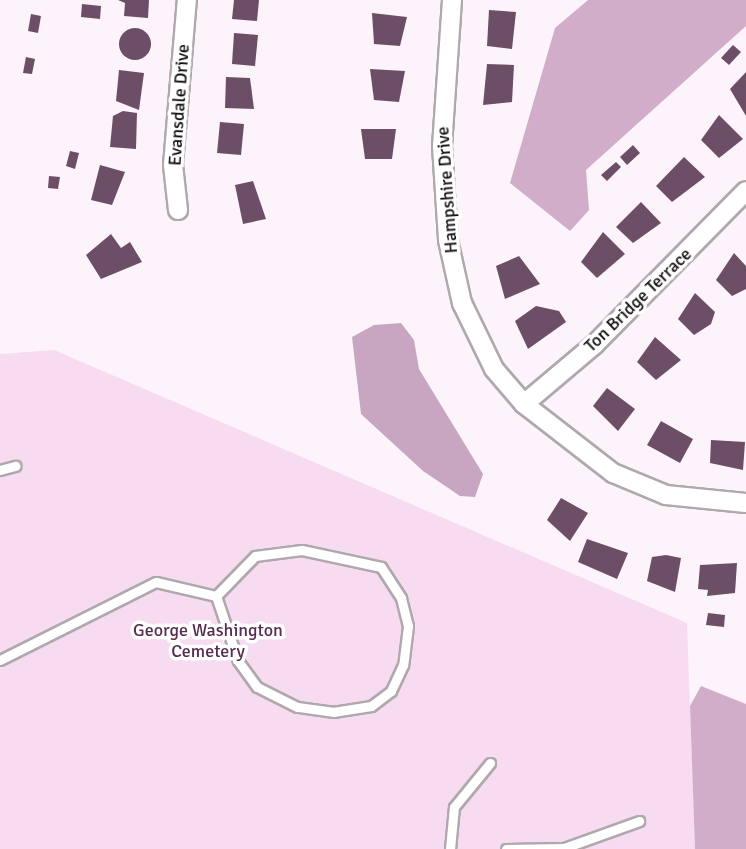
<!DOCTYPE html>
<style>
body{margin:0}
#map{position:relative;width:746px;height:849px;overflow:hidden;background:#fcf4fa;font-family:Signika,sans-serif}
div>[style]{position:absolute}
.green>*{inset:0;background:#f7dbf0}
.forest>*{inset:0;background:#d1adc9}
.water>*{inset:0;background:#c8a5c1}
.building>*{inset:0;background:#6d4e67}
.round{border-radius:50%}
.roads{filter:drop-shadow(2px 0 #afa8ad) drop-shadow(-2px 0 #afa8ad) drop-shadow(0 2px #afa8ad) drop-shadow(0 -2px #afa8ad)}
.service>*{height:9px;margin:-4.5px;padding:0 4.5px;transform-origin:4.5px;border-radius:4.5px;background:#fff}
.minor>*{height:18px;margin:-9px;padding:0 9px;transform-origin:9px;border-radius:9px;background:#fff}
span{translate:-50% -50%;white-space:nowrap;text-align:center;line-height:1.15;-webkit-text-stroke:7px #fff;paint-order:stroke}
.street-label{font-size:18px;color:#0f0d0f}
.park-label{font-size:18px;color:#582b50}
</style>
<div id="map">
<div class="green">
<div style="clip-path:polygon(54px 350px,687px 623px,695px 849px,0 849px,0 354px)"></div>
</div>
<div class="forest">
<div style="clip-path:polygon(588px 0,746px 0,746px 26px,586px 170px,589px 210px,570px 231px,510px 183px,555px 28px)"></div>
<div style="clip-path:polygon(701px 686px,746px 704px,746px 849px,695px 849px,690px 706px)"></div>
</div>
<div class="water">
<div style="clip-path:polygon(401px 323px,414px 340px,419px 369px,483px 474px,475px 497px,460px 496px,423px 471px,361px 414px,352px 337px,374px 325px)"></div>
</div>
<div class="building">
<div style="clip-path:polygon(118px 0,149px 0,148px 18px,124px 16px,125px 3px)"></div>
<div style="clip-path:polygon(234px 0,259px 0,257px 21px,232px 19px)"></div>
<div style="clip-path:polygon(82px 4px,101px 6px,100px 19px,81px 17px)"></div>
<div style="clip-path:polygon(489px 10px,516px 12px,512px 49px,487px 46px)"></div>
<div style="clip-path:polygon(372px 13px,407px 17px,400px 46px,374px 44px)"></div>
<div style="clip-path:polygon(31px 14px,41px 16px,38px 33px,28px 31px)"></div>
<div class="round" style="left:119px;top:28px;width:32px;height:32px"></div>
<div style="clip-path:polygon(234px 33px,258px 35px,255px 66px,232px 64px)"></div>
<div style="clip-path:polygon(733px 45px,741px 52px,729px 65px,721px 58px)"></div>
<div style="clip-path:polygon(26px 57px,35px 59px,32px 74px,23px 73px)"></div>
<div style="clip-path:polygon(487px 64px,514px 65px,512px 102px,483px 105px)"></div>
<div style="clip-path:polygon(370px 69px,405px 71px,399px 102px,374px 100px)"></div>
<div style="clip-path:polygon(119px 70px,144px 73px,139px 110px,116px 101px)"></div>
<div style="clip-path:polygon(746px 72px,746px 116px,730px 89px)"></div>
<div style="clip-path:polygon(226px 77px,250px 78px,254px 109px,225px 108px)"></div>
<div style="clip-path:polygon(123px 111px,137px 113px,136px 149px,110px 147px,113px 116px)"></div>
<div style="clip-path:polygon(719px 115px,743px 139px,719px 158px,701px 140px)"></div>
<div style="clip-path:polygon(220px 122px,244px 124px,241px 155px,217px 153px)"></div>
<div style="clip-path:polygon(361px 129px,396px 129px,392px 159px,365px 159px)"></div>
<div style="clip-path:polygon(633px 145px,640px 153px,627px 165px,620px 157px)"></div>
<div style="clip-path:polygon(70px 151px,79px 153px,75px 169px,66px 166px)"></div>
<div style="clip-path:polygon(684px 157px,705px 177px,672px 202px,656px 186px)"></div>
<div style="clip-path:polygon(616px 162px,621px 167px,607px 181px,601px 175px)"></div>
<div style="clip-path:polygon(100px 165px,125px 172px,112px 205px,91px 200px)"></div>
<div style="clip-path:polygon(49px 176px,60px 177px,58px 189px,48px 188px)"></div>
<div style="clip-path:polygon(253px 181px,266px 219px,243px 224px,235px 185px)"></div>
<div style="clip-path:polygon(641px 202px,661px 223px,633px 243px,616px 227px)"></div>
<div style="clip-path:polygon(603px 232px,625px 254px,597px 278px,581px 262px)"></div>
<div style="clip-path:polygon(111px 234px,121px 248px,130px 242px,142px 262px,101px 279px,86px 255px)"></div>
<div style="clip-path:polygon(734px 253px,746px 266px,746px 289px,732px 296px,716px 280px)"></div>
<div style="clip-path:polygon(519px 256px,540px 284px,505px 299px,496px 266px)"></div>
<div style="clip-path:polygon(695px 293px,715px 312px,711px 324px,694px 335px,678px 319px)"></div>
<div style="clip-path:polygon(536px 306px,559px 311px,566px 322px,528px 349px,515px 321px)"></div>
<div style="clip-path:polygon(655px 337px,681px 360px,656px 380px,637px 362px)"></div>
<div style="clip-path:polygon(607px 388px,635px 409px,618px 431px,593px 406px)"></div>
<div style="clip-path:polygon(661px 421px,693px 439px,680px 463px,647px 445px)"></div>
<div style="clip-path:polygon(711px 440px,745px 442px,743px 470px,710px 463px)"></div>
<div style="clip-path:polygon(561px 498px,588px 513px,570px 541px,547px 520px)"></div>
<div style="clip-path:polygon(587px 539px,628px 553px,617px 579px,578px 562px)"></div>
<div style="clip-path:polygon(666px 555px,681px 558px,675px 592px,647px 581px,652px 557px)"></div>
<div style="clip-path:polygon(737px 563px,735px 593px,707px 596px,708px 590px,698px 589px,700px 565px)"></div>
<div style="clip-path:polygon(708px 613px,725px 615px,724px 627px,706px 625px)"></div>
</div>
<div class="roads">
<div class="service">
<div style="left:0;top:470px;width:16px;rotate:-15deg"></div>
<div style="left:302px;top:550px;width:81px;rotate:12.1deg"></div>
<div style="left:381px;top:567px;width:37px;rotate:57deg"></div>
<div style="left:401px;top:598px;width:29px;rotate:76deg"></div>
<div style="left:408px;top:626px;width:39px;rotate:97deg"></div>
<div style="left:403px;top:665px;width:29px;rotate:115deg"></div>
<div style="left:391px;top:691px;width:25px;rotate:143deg"></div>
<div style="left:371px;top:706px;width:37px;rotate:171deg"></div>
<div style="left:334px;top:712px;width:37px;rotate:-172deg"></div>
<div style="left:297px;top:707px;width:45px;rotate:-153.4deg"></div>
<div style="left:257px;top:687px;width:32px;rotate:-126deg"></div>
<div style="left:238px;top:661px;width:69px;rotate:-108.7deg"></div>
<div style="left:216px;top:596px;width:56px;rotate:-45.7deg"></div>
<div style="left:255px;top:556px;width:47px;rotate:-7.3deg"></div>
<div style="left:0;top:660px;width:174px;rotate:-26.6deg"></div>
<div style="left:156px;top:582px;width:62px;rotate:13.1deg"></div>
<div style="left:450px;top:849px;width:42px;rotate:-84.6deg"></div>
<div style="left:454px;top:807px;width:57px;rotate:-50.7deg"></div>
<div style="left:506px;top:849px;width:58px;rotate:-1deg"></div>
<div style="left:564px;top:848px;width:80px;rotate:-19.8deg"></div>
</div>
<div class="minor">
<div style="left:452px;top:0;width:146px;rotate:93.9deg"></div>
<div style="left:442px;top:146px;width:94px;rotate:86.3deg"></div>
<div style="left:448px;top:240px;width:65px;rotate:77.5deg"></div>
<div style="left:462px;top:303px;width:73px;rotate:64.1deg"></div>
<div style="left:494px;top:369px;width:46px;rotate:49.4deg"></div>
<div style="left:524px;top:404px;width:113px;rotate:37.8deg"></div>
<div style="left:613px;top:473px;width:57px;rotate:22.5deg"></div>
<div style="left:666px;top:495px;width:80px;rotate:5.7deg"></div>
<div style="left:178px;top:210px;width:45px;rotate:-96.3deg"></div>
<div style="left:173px;top:165px;width:166px;rotate:-85.2deg"></div>
<div style="left:524px;top:404px;width:92px;rotate:-40.1deg"></div>
<div style="left:594px;top:345px;width:216px;rotate:-45.4deg"></div>
</div>
</div>
<div class="street-label">
<span style="left:179px;top:105px;rotate:-86deg">Evansdale Drive</span>
<span style="left:447px;top:190px;rotate:-94deg">Hampshire Drive</span>
<span style="left:638px;top:300px;rotate:-44deg">Ton Bridge Terrace</span>
</div>
<div class="park-label">
<span style="left:208px;top:641px">George Washington<br>Cemetery</span>
</div>
</div>
